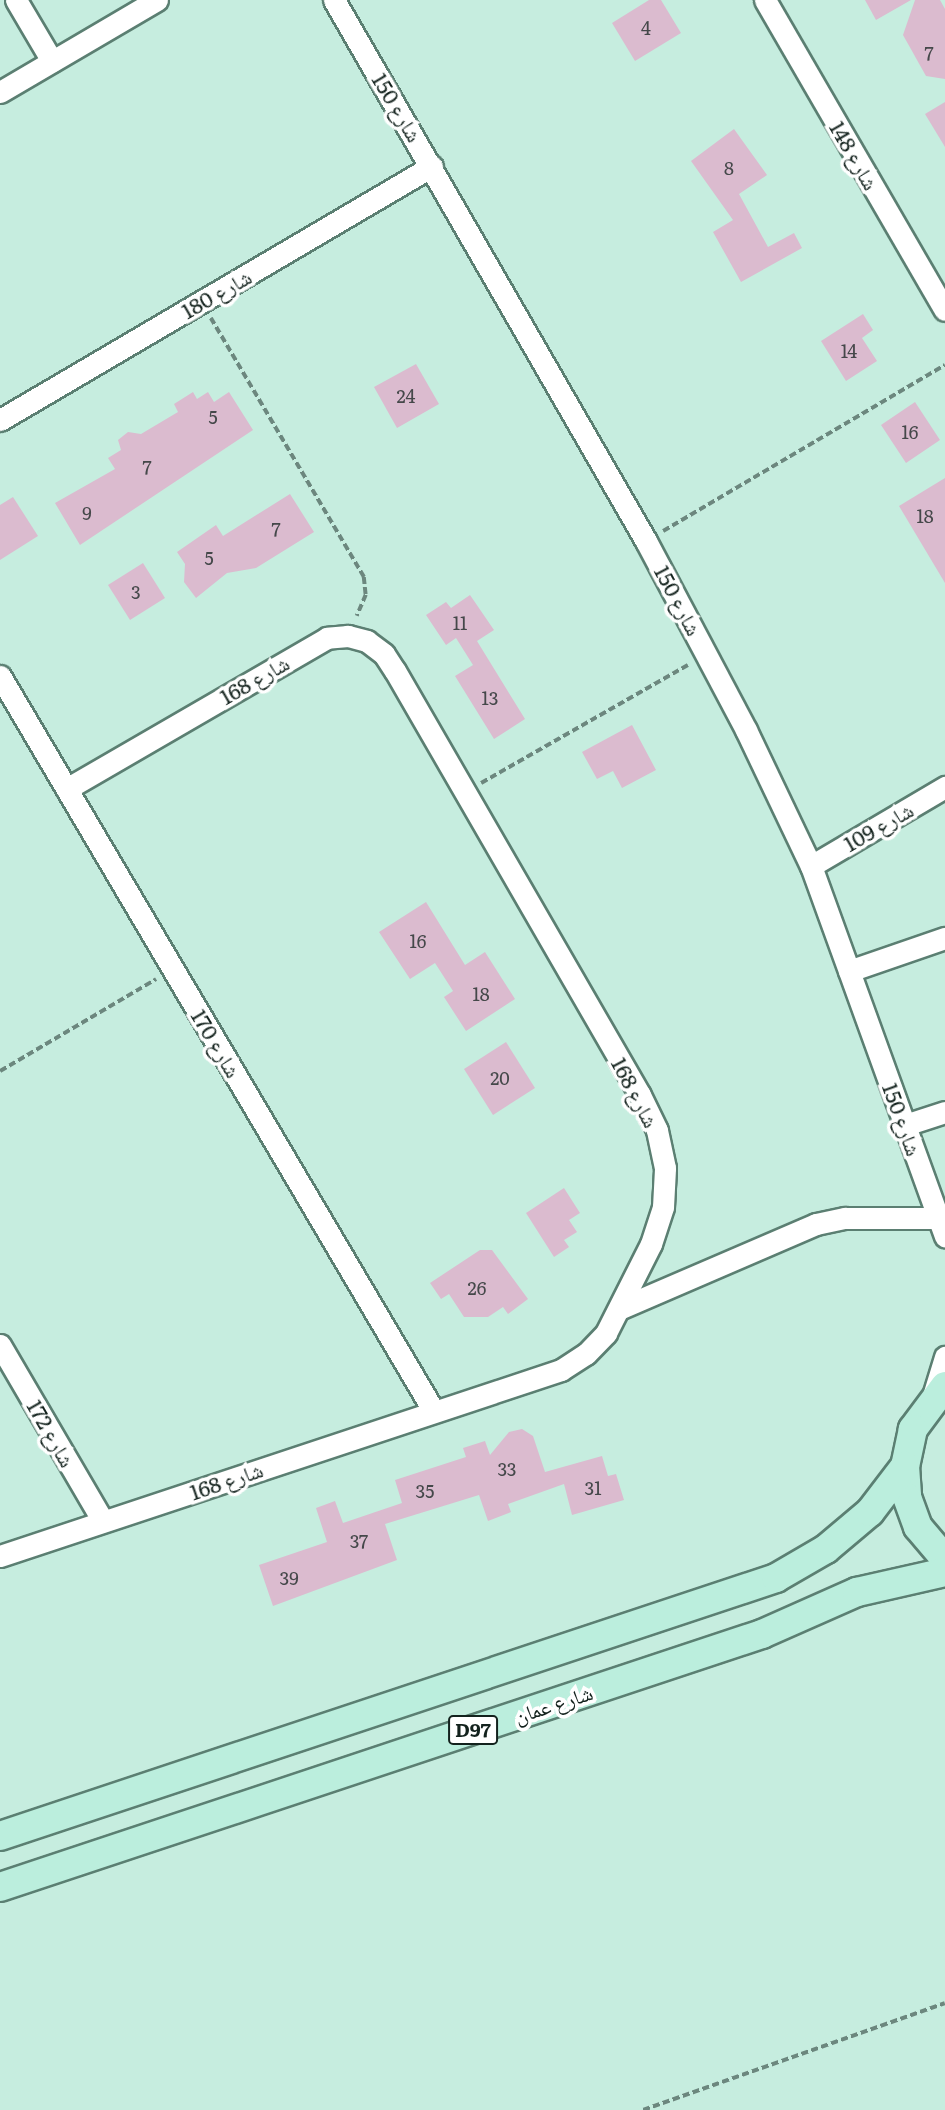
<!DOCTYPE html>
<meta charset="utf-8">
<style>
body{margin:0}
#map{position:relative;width:945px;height:2110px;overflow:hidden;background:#c6eddf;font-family:Literata,"Noto Naskh Arabic",serif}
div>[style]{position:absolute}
.building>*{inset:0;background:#dbbbcf}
.path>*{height:3.5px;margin-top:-1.75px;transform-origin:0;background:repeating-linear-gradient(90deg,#6c877e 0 7px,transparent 0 10.5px)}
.roads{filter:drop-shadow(2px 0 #5b7f72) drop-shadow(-2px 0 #5b7f72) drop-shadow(0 2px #5b7f72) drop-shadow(0 -2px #5b7f72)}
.minor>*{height:21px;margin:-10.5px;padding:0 10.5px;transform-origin:10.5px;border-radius:10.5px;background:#fff}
.major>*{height:28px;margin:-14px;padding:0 14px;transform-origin:14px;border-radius:14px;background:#bed}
span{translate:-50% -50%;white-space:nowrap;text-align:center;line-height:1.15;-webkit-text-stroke:7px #fff;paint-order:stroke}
.number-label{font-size:18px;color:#45484a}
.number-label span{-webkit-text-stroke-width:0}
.shield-label span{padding:2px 5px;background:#fff;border:2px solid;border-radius:5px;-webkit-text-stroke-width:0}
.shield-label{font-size:19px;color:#13221d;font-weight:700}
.street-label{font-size:21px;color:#13221d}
</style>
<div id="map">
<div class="building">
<div style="clip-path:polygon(649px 0,661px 0,681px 33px,635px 61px,612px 23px)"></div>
<div style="clip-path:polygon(865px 0,911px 0,876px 20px)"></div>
<div style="clip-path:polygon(915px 0,940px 0,945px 9px,945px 79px,926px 76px,903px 35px)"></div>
<div style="clip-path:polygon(945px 102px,945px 147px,925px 114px)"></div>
<div style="clip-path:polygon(734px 129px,767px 175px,739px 194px,768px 247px,794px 233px,802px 248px,741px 282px,713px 232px,733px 220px,691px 161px)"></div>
<div style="clip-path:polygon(863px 314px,873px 330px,862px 338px,877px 361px,846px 381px,821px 341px)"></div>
<div style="clip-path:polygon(416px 364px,439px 404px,397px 428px,374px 387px)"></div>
<div style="clip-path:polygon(193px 392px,197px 399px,208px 392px,214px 402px,229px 392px,253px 430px,80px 545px,55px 503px,115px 469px,108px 458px,121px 450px,118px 440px,128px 432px,141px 434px,178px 412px,174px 404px)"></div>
<div style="clip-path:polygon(915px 402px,940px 440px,906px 463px,881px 425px)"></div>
<div style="clip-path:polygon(945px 478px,945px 583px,899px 506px)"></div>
<div style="clip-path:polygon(290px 494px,314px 532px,256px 568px,227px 573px,196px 598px,184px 582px,185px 564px,177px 552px,216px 525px,223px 536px)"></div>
<div style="clip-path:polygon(13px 497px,38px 536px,0 560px,0 505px)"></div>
<div style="clip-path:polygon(143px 563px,165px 598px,130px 620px,108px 585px)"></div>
<div style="clip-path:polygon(470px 595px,494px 630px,477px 641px,525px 719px,494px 739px,455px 676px,473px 665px,456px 638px,446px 645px,426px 615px,446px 602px,451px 608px)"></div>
<div style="clip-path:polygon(632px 725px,656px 770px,622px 788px,613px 771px,597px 779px,582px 752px)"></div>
<div style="clip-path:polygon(426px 902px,465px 965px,485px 952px,515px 999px,466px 1031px,444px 997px,453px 991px,435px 963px,410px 979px,379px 932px)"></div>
<div style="clip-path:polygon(506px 1042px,535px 1088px,493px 1115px,464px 1069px)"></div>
<div style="clip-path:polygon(564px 1188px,580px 1213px,569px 1220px,577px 1232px,564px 1240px,569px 1247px,554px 1257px,526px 1213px)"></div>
<div style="clip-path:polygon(480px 1250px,492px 1250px,528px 1299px,508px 1314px,503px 1307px,488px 1317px,464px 1317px,449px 1294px,441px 1299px,430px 1283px)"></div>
<div style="clip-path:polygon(522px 1429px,533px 1436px,545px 1472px,602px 1456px,608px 1476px,616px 1474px,624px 1500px,572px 1515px,564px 1484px,508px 1504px,511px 1512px,488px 1521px,479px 1495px,385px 1524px,397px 1560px,273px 1606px,259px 1565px,327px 1542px,316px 1508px,335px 1501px,343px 1523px,402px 1503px,395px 1480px,466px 1457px,463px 1448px,485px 1441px,490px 1455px,509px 1432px)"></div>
</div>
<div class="path">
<div style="left:211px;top:318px;width:301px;rotate:59.4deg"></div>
<div style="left:364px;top:577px;width:18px;rotate:84deg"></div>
<div style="left:366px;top:595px;width:23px;rotate:113deg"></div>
<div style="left:663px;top:531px;width:327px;rotate:-30.5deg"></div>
<div style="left:481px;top:783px;width:238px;rotate:-29.7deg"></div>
<div style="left:0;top:1071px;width:181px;rotate:-30.5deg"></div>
<div style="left:643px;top:2110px;width:320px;rotate:-19.5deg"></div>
</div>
<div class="roads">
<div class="minor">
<div style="left:16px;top:0;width:71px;rotate:59.5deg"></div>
<div style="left:334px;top:0;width:625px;rotate:60.03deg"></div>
<div style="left:646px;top:541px;width:214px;rotate:62.1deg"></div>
<div style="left:746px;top:730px;width:151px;rotate:64.5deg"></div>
<div style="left:811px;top:866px;width:394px;rotate:70.1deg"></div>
<div style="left:765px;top:0;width:358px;rotate:59.9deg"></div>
<div style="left:0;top:92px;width:182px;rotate:-30.4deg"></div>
<div style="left:0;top:420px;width:501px;rotate:-30.45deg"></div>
<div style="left:0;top:676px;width:852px;rotate:59.46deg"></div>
<div style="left:811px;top:866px;width:156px;rotate:-30.5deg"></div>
<div style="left:849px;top:971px;width:102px;rotate:-19deg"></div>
<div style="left:905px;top:1125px;width:42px;rotate:-18deg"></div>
<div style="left:621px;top:1308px;width:212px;rotate:-23.3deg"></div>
<div style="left:816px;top:1224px;width:30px;rotate:-12deg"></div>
<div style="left:845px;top:1218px;width:94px"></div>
<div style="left:0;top:1345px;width:204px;rotate:59.7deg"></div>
<div style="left:933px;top:1396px;width:41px;rotate:-72.9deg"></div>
<div style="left:0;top:1556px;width:591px;rotate:-18.34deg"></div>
<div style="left:561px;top:1370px;width:30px;rotate:-33deg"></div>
<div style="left:586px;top:1354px;width:29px;rotate:-46deg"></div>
<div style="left:606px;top:1333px;width:100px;rotate:-63.2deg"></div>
<div style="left:651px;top:1244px;width:39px;rotate:-72deg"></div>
<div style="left:663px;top:1207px;width:39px;rotate:-87deg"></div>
<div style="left:665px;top:1168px;width:39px;rotate:-102deg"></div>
<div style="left:657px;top:1130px;width:39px;rotate:-116deg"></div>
<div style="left:640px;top:1095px;width:490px;rotate:-120deg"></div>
<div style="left:395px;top:671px;width:20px;rotate:-123deg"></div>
<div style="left:384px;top:654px;width:21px;rotate:-143deg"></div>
<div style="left:367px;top:641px;width:20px;rotate:-165deg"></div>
<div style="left:348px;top:636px;width:21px;rotate:175deg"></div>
<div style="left:327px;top:638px;width:301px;rotate:149.9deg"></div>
</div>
<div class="major">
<div style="left:945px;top:1386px;width:54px;rotate:126.7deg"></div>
<div style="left:913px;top:1429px;width:38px;rotate:102deg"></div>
<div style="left:905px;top:1466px;width:31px;rotate:86deg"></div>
<div style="left:907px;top:1497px;width:32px;rotate:70deg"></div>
<div style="left:918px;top:1527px;width:42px;rotate:49.8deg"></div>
<div style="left:0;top:1836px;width:818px;rotate:-18.39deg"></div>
<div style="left:776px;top:1578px;width:58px;rotate:-30.1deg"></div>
<div style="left:826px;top:1549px;width:57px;rotate:-40.1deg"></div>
<div style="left:870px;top:1512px;width:58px;rotate:-52.7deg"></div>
<div style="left:0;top:1887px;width:803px;rotate:-18.37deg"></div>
<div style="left:762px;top:1634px;width:104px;rotate:-23.9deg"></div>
<div style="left:857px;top:1592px;width:90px;rotate:-12.8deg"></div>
</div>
</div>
<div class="number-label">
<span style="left:646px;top:28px">4</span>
<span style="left:929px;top:53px">7</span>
<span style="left:729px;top:168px">8</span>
<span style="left:849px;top:351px">14</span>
<span style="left:406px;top:396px">24</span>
<span style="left:213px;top:417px">5</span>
<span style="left:910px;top:432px">16</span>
<span style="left:147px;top:467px">7</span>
<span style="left:87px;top:513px">9</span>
<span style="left:925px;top:516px">18</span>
<span style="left:276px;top:529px">7</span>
<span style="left:209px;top:558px">5</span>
<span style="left:136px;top:592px">3</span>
<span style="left:460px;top:623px">11</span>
<span style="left:490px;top:698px">13</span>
<span style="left:418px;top:941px">16</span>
<span style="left:481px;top:994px">18</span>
<span style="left:500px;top:1078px">20</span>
<span style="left:477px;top:1288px">26</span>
<span style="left:507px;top:1469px">33</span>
<span style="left:593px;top:1488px">31</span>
<span style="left:425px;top:1491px">35</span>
<span style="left:359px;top:1541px">37</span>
<span style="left:289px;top:1578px">39</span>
</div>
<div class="shield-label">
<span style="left:473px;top:1730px">D97</span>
</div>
<div class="street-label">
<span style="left:398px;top:107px;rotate:59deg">شارع 150</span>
<span style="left:855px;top:155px;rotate:60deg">شارع 148</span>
<span style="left:216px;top:293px;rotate:-30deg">شارع 180</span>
<span style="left:679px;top:600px;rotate:62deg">شارع 150</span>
<span style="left:254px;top:679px;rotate:-30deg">شارع 168</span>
<span style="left:878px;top:826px;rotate:-30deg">شارع 109</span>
<span style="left:217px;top:1043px;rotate:59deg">شارع 170</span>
<span style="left:636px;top:1092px;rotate:62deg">شارع 168</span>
<span style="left:903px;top:1119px;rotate:70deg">شارع 150</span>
<span style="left:52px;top:1433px;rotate:60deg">شارع 172</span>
<span style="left:226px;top:1480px;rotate:-19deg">شارع 168</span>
<span style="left:553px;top:1703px;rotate:-18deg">شارع عمان</span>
</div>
</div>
